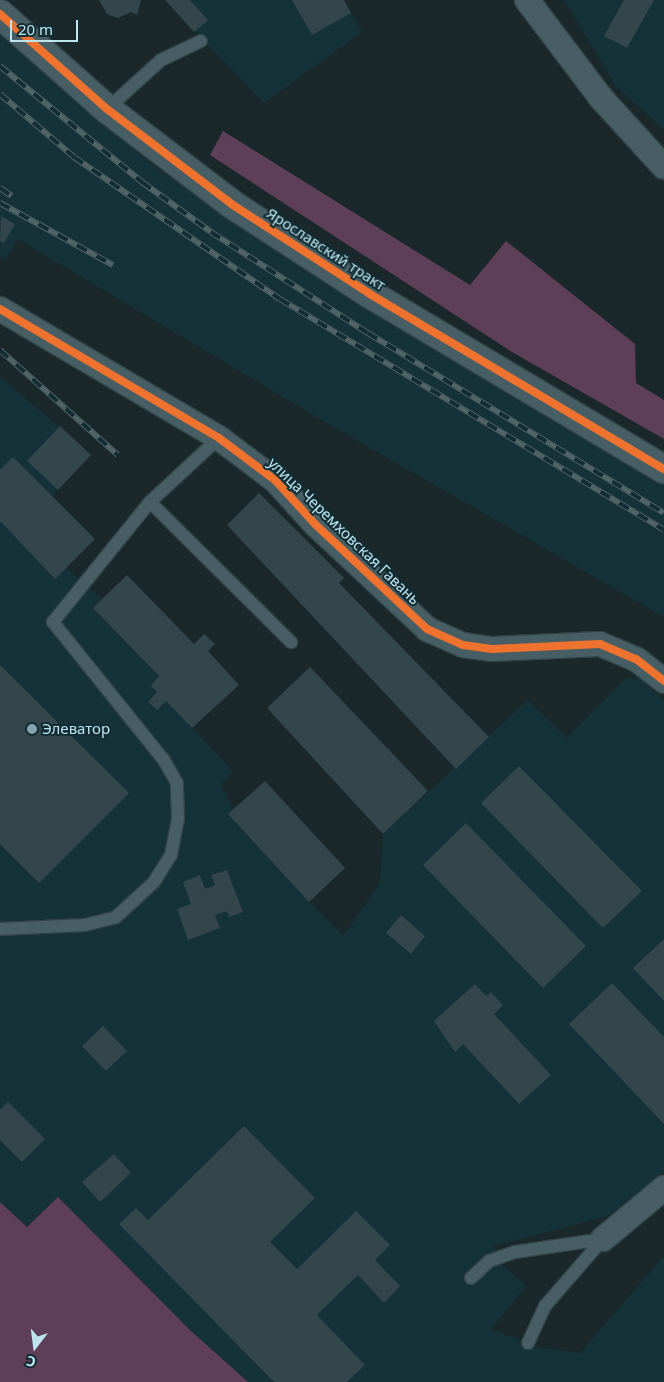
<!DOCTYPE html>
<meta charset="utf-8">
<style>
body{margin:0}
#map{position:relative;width:664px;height:1382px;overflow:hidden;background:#1a282b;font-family:"Noto Sans",sans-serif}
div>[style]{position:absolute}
.built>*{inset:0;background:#153238}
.green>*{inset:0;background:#5d3f58}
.building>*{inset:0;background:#32464c}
.roads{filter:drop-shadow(1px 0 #334347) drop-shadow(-1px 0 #334347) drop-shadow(0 1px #334347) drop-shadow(0 -1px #334347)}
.service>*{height:12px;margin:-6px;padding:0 6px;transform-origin:6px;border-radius:6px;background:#465e64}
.minor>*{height:24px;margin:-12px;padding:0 12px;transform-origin:12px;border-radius:12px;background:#465e64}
.tertiary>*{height:28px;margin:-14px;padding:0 14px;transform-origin:14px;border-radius:14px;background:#465e64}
.rail>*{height:5.5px;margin-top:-2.75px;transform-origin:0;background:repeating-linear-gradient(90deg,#122d33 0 11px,#516467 0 22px);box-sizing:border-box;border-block:1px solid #516467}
.cycleway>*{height:8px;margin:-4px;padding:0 4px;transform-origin:4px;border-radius:4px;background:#ef722f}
.dots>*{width:14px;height:14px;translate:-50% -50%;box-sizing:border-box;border:2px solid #122d33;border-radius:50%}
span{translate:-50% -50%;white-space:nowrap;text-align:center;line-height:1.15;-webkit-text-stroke:4px #122d33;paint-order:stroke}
.street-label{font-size:15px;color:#bde5ef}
.poi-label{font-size:15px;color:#bde5ef}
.left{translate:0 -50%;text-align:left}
.north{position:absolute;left:10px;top:1322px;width:50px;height:50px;-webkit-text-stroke:4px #122d33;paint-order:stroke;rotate:195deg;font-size:14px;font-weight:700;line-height:20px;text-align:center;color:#bde5ef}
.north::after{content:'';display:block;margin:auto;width:18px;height:22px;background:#bde5ef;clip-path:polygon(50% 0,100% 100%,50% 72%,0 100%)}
.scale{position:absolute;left:10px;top:20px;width:68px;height:22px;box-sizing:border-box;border:2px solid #bde5ef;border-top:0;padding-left:6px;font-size:15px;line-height:18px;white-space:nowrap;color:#bde5ef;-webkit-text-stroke:4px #122d33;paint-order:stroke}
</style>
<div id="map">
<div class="built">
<div style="clip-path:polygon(165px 0,344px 0,362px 32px,264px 103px)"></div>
<div style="clip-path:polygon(564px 0,664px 0,664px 130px,615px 85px)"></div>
<div style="clip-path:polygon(0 30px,155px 167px,228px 216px,664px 480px,664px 617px,315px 416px,18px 239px,5px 260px,0 257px)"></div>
<div style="clip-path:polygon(0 376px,91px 455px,52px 496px,95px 539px,66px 568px,102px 599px,93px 608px,159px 676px,151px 686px,157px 692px,148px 702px,157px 710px,166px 701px,233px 771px,221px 785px,234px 809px,309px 902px,343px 936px,380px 883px,383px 834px,528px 700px,567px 738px,626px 678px,640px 679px,664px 700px,664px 1172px,608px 1216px,494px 1246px,502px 1265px,526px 1286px,491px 1329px,541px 1348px,580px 1353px,664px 1256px,664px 1382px,248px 1382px,190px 1330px,58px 1197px,27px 1227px,0 1202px)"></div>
</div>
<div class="green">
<div style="clip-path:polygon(223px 131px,470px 285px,506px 241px,635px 344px,636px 383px,664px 400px,664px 439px,512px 352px,210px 155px)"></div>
<div style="clip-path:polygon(58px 1197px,190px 1330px,248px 1382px,0 1382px,0 1202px,27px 1227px)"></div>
</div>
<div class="building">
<div style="clip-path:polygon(99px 0,141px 0,137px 15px,131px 12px,118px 18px,107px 14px)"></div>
<div style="clip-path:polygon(165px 0,190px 0,208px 20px,194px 32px)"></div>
<div style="clip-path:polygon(292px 0,344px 0,351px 13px,312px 35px)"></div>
<div style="clip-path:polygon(624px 0,654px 0,627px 48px,604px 36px)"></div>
<div style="clip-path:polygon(1px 216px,15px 224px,4px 243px,0 241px)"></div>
<div style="clip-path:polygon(60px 426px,91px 455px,58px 490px,27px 461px)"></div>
<div style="clip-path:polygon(13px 457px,95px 539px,55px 579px,0 521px,0 470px)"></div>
<div style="clip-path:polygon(259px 493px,344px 578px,339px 583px,489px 737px,456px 769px,227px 525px)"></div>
<div style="clip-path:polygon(127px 575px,194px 644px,204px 634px,215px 644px,208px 651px,239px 685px,192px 728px,166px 701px,157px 710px,148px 702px,157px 692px,151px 686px,159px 676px,93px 608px)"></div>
<div style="clip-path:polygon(0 665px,129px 793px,39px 883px,0 844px)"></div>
<div style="clip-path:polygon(310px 667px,428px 791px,383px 834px,267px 708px)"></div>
<div style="clip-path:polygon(519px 766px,642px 891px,603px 928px,481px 803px)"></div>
<div style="clip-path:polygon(265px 781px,345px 868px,309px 902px,228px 814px)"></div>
<div style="clip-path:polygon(466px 823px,586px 946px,543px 988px,423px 865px)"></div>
<div style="clip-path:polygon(227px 870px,243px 912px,229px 917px,227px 911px,215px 915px,220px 928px,188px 940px,177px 909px,191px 904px,183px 882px,200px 875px,205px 889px,215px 885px,211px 875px)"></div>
<div style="clip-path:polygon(401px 915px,425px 936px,411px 954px,386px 933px)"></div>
<div style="clip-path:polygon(664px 939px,664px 1001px,633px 968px)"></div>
<div style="clip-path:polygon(612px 983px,664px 1037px,664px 1124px,569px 1024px)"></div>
<div style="clip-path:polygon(475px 984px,486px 996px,491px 992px,503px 1005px,494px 1014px,551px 1075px,519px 1104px,463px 1044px,455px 1052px,434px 1021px)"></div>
<div style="clip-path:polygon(103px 1026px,127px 1051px,106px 1071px,82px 1046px)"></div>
<div style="clip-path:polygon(8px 1102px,45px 1139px,22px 1162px,0 1140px,0 1110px)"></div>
<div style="clip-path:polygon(244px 1126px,315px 1198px,270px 1242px,297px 1269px,356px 1211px,390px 1245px,375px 1260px,400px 1286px,384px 1303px,358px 1275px,317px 1315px,365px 1365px,347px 1382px,274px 1382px,119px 1224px,136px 1208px,148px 1220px)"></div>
<div style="clip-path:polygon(114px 1154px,131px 1173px,100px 1202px,82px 1182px)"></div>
</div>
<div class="roads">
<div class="service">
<div style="left:107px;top:109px;width:73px;rotate:-42.2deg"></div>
<div style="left:161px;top:60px;width:44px;rotate:-25.4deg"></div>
<div style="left:219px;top:438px;width:94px;rotate:137.2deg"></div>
<div style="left:150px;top:502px;width:199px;rotate:44.8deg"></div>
<div style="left:0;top:929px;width:85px;rotate:-2.7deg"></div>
<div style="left:85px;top:925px;width:32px;rotate:-14deg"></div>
<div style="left:116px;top:917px;width:52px;rotate:-42.6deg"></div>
<div style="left:154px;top:882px;width:32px;rotate:-58deg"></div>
<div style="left:171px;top:855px;width:38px;rotate:-79deg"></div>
<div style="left:178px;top:818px;width:35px;rotate:-92deg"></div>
<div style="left:177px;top:783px;width:28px;rotate:-120deg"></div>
<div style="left:163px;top:759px;width:176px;rotate:-128.8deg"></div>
<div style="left:53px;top:622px;width:154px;rotate:-51.1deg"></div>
<div style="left:471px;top:1278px;width:25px;rotate:-43deg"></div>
<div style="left:489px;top:1261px;width:28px;rotate:-19deg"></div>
<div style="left:515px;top:1252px;width:89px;rotate:-8.4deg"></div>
<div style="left:528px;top:1343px;width:41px;rotate:-65.3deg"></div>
<div style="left:545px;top:1306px;width:89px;rotate:-49.1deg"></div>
</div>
<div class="minor">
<div style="left:527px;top:0;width:123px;rotate:52.9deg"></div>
<div style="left:601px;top:98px;width:93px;rotate:47.6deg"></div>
<div style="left:0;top:309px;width:254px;rotate:30.5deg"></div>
<div style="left:219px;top:438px;width:70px;rotate:36.9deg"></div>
<div style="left:275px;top:480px;width:61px;rotate:47.7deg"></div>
<div style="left:316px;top:525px;width:152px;rotate:43.1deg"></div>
<div style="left:427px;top:629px;width:39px;rotate:24deg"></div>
<div style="left:463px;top:645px;width:29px;rotate:8deg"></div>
<div style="left:492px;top:649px;width:108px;rotate:-2.7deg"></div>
<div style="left:600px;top:644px;width:39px;rotate:23deg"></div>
<div style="left:636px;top:659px;width:36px;rotate:38deg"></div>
<div style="left:603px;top:1239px;width:80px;rotate:-39.9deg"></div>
</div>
<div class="tertiary">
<div style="left:0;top:14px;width:143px;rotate:41.6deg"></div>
<div style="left:107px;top:109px;width:158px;rotate:37.3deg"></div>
<div style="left:233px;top:205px;width:163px;rotate:33deg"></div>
<div style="left:370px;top:294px;width:342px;rotate:30.8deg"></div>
</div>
</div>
<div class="rail">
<div style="left:0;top:66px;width:183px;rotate:39.2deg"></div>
<div style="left:142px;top:182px;width:85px;rotate:35.9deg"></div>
<div style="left:211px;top:232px;width:187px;rotate:32.8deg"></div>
<div style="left:368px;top:333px;width:346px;rotate:31.3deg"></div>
<div style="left:0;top:94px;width:97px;rotate:40.4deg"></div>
<div style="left:74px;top:157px;width:250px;rotate:34.6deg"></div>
<div style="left:280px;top:299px;width:448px;rotate:31deg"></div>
<div style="left:0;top:188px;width:14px;rotate:34deg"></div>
<div style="left:0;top:203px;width:129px;rotate:28.8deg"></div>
<div style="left:0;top:350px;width:158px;rotate:41.7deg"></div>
</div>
<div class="cycleway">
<div style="left:0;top:14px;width:143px;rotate:41.6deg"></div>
<div style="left:107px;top:109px;width:158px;rotate:37.3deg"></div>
<div style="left:233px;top:205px;width:163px;rotate:33deg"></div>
<div style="left:370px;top:294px;width:342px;rotate:30.8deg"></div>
<div style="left:0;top:309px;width:254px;rotate:30.5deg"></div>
<div style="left:219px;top:438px;width:70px;rotate:36.9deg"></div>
<div style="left:275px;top:480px;width:61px;rotate:47.7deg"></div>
<div style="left:316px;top:525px;width:152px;rotate:43.1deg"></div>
<div style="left:427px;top:629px;width:39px;rotate:24deg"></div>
<div style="left:463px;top:645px;width:29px;rotate:8deg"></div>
<div style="left:492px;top:649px;width:108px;rotate:-2.7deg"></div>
<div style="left:600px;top:644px;width:39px;rotate:23deg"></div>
<div style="left:636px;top:659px;width:36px;rotate:38deg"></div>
</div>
<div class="dots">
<div style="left:32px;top:729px;background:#84a3aa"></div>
</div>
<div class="street-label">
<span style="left:326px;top:249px;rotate:33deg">Ярославский тракт</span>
<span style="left:344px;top:531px;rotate:44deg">улица Черемховская Гавань</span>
</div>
<div class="poi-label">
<span class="left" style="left:42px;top:729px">Элеватор</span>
</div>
<div class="north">С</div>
<div class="scale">20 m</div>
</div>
